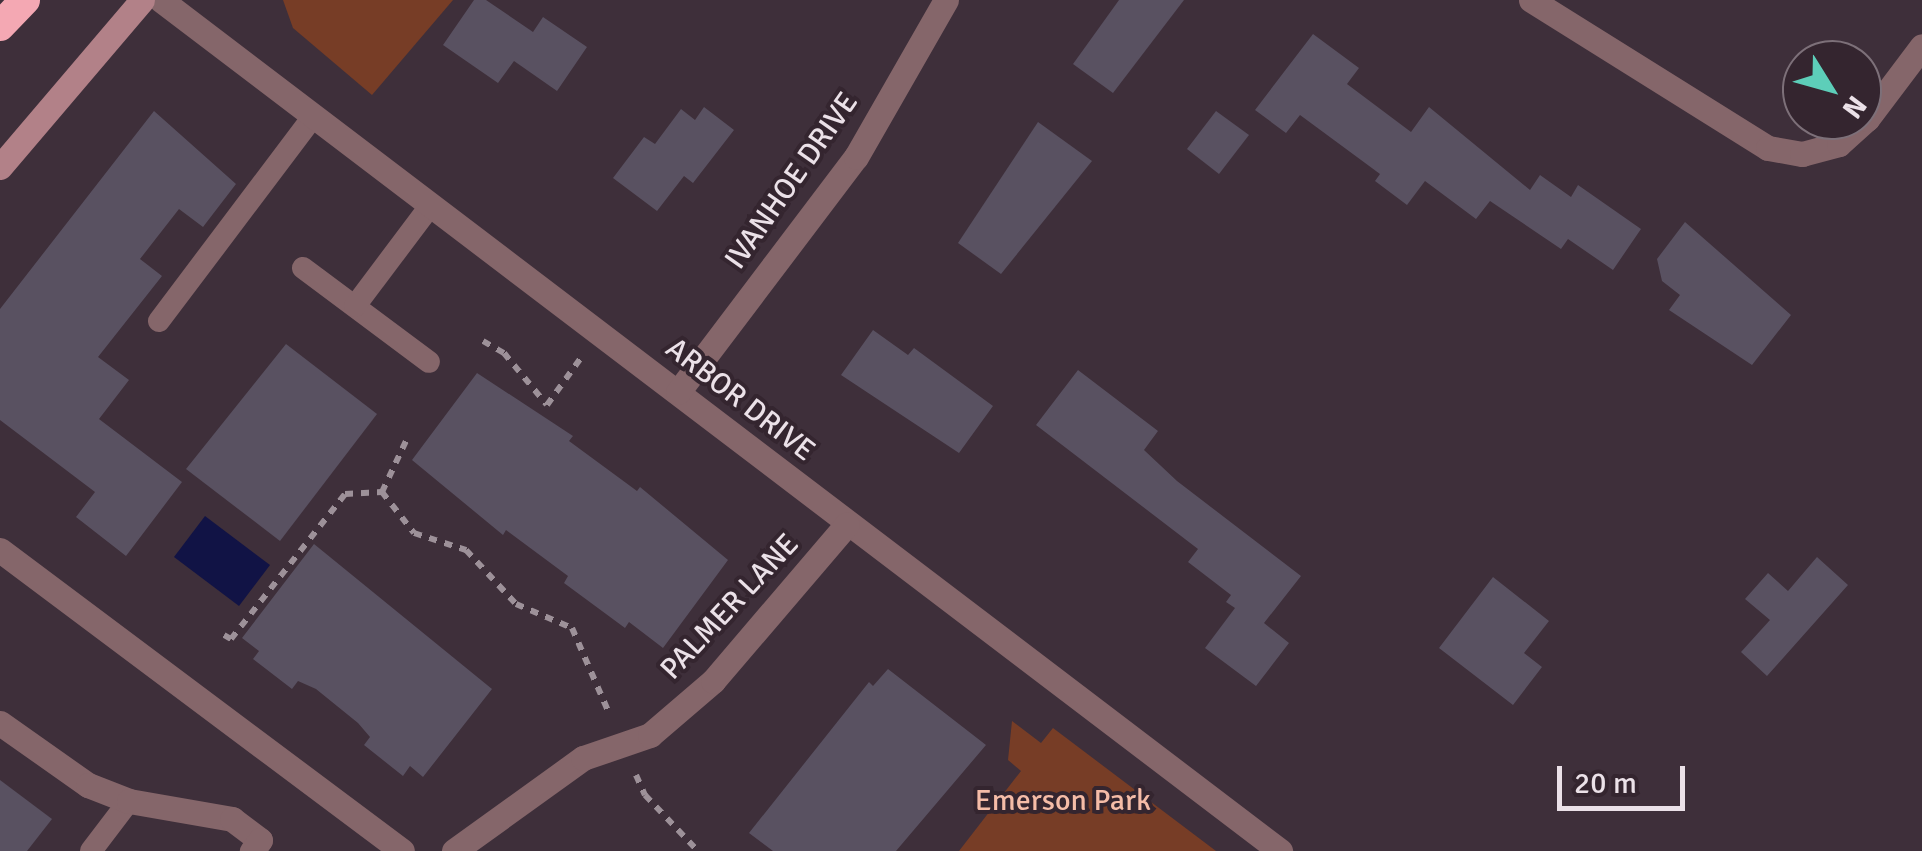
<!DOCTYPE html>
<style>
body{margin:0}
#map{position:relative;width:1922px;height:851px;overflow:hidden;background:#3e2f3a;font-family:Signika,sans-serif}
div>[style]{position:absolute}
.green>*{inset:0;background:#773d26}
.water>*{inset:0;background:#111345}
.building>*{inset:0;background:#595161}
.path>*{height:6px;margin-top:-3px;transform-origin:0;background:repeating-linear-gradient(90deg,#9d9199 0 8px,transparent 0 16px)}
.lane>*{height:22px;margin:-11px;padding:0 11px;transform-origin:11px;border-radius:11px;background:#85666a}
.street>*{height:25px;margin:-12.5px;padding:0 12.5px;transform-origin:12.5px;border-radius:12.5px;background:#85666a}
.secondary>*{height:25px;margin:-12.5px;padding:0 12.5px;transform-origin:12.5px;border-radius:12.5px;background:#b28188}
.highway>*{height:30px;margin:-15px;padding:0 15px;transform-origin:15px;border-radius:15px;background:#f4a8b3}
span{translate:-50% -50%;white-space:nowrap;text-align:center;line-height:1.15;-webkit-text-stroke:8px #34252f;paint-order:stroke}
.street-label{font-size:30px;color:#ebe1e8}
.park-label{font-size:30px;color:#f5bca7}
.north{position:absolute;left:1782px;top:40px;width:100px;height:100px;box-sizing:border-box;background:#34252f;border:2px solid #7d7079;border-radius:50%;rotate:127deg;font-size:28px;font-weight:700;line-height:40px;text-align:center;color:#ebe1e8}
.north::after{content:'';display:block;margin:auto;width:35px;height:45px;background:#5dceb9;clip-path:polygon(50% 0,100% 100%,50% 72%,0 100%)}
.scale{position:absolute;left:1557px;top:766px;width:128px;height:45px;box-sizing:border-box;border:5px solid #ebe1e8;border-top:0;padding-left:12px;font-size:30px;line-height:35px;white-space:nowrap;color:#ebe1e8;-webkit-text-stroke:8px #34252f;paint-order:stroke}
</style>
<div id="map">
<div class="green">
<div style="clip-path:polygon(283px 0,453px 0,372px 95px,293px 28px)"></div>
<div style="clip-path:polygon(1012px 721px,1041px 743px,1053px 728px,1216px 851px,959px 851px,1021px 771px,1008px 760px)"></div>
</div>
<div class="water">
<div style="clip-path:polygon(205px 516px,270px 565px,239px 606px,174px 557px)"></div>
</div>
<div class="building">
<div style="clip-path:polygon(474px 0,486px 0,533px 32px,543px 17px,587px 47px,557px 91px,514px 61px,498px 83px,443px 45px)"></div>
<div style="clip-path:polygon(1119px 0,1184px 0,1113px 93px,1073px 64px)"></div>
<div style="clip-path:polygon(1313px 34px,1359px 68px,1347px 84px,1411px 132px,1429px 107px,1530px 190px,1540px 175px,1571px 197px,1578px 185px,1641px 229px,1613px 270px,1568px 239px,1561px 249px,1490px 201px,1476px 219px,1425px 181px,1407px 205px,1375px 181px,1380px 174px,1300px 115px,1286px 133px,1255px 110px)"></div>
<div style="clip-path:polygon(704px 107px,734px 130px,693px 183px,684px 176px,657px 211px,613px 178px,644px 137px,655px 144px,681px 109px,695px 120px)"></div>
<div style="clip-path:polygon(154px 111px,236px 184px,203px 227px,179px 209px,140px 259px,162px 276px,98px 357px,129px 380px,99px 419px,182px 482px,126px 556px,76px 517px,95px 492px,0 420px,0 309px)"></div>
<div style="clip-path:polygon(1216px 111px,1249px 135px,1219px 174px,1187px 149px)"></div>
<div style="clip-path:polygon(1038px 122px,1092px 161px,1001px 274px,958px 243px)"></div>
<div style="clip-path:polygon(1685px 222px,1791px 315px,1752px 365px,1669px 310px,1680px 295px,1662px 281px,1657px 259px)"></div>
<div style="clip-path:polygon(873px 330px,908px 355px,914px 348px,993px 406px,959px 453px,841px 375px)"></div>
<div style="clip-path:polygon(286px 344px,377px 414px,280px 541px,186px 469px)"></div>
<div style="clip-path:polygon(1078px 370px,1158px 431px,1144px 450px,1177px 481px,1301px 576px,1264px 623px,1289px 643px,1256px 686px,1205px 648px,1235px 608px,1226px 602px,1231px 595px,1188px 562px,1198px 549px,1036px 425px)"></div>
<div style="clip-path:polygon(477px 373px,573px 436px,569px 441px,637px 491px,640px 487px,728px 560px,663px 648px,629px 622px,625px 628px,564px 583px,568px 576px,506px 530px,503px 535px,412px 460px)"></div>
<div style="clip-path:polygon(314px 544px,492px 689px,423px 777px,410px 766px,403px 776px,364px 745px,370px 737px,358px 723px,316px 689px,298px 681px,292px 689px,253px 659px,259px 651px,242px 638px)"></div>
<div style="clip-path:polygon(1817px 557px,1848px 585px,1767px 676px,1741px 652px,1770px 620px,1745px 599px,1768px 573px,1788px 591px)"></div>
<div style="clip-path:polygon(1493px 577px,1549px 621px,1524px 653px,1542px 667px,1513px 705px,1439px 648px)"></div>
<div style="clip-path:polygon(888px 669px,986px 745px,896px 851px,773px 851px,749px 833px,869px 682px,873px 686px)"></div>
<div style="clip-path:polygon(0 780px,52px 819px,27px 851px,0 851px)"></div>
</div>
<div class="path">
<div style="left:483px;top:341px;width:24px;rotate:30deg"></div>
<div style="left:504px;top:353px;width:67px;rotate:50.4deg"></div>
<div style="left:547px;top:405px;width:57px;rotate:-54.3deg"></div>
<div style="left:382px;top:492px;width:52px;rotate:52deg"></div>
<div style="left:414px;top:533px;width:55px;rotate:18.1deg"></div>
<div style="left:466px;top:550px;width:74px;rotate:47.2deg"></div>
<div style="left:516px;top:604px;width:61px;rotate:23.2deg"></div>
<div style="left:572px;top:628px;width:93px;rotate:66.5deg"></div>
<div style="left:224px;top:635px;width:8px;rotate:30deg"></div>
<div style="left:231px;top:639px;width:184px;rotate:-51.8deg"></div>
<div style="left:345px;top:494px;width:37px;rotate:-3deg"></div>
<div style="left:382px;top:492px;width:56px;rotate:-64.8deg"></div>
<div style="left:636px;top:775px;width:22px;rotate:66deg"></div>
<div style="left:645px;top:795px;width:77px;rotate:46.6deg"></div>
</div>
<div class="lane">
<div style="left:303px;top:268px;width:157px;rotate:36.7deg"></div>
<div style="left:355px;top:306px;width:125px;rotate:-53.1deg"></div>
<div style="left:159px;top:321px;width:256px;rotate:-53deg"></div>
<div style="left:91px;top:851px;width:63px;rotate:-52.8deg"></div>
</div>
<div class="street">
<div style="left:161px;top:0;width:1406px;rotate:37.25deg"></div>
<div style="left:1531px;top:0;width:279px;rotate:32deg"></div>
<div style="left:1768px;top:148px;width:35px;rotate:10deg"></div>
<div style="left:1802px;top:154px;width:38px;rotate:-15deg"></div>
<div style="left:1839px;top:144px;width:38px;rotate:-42deg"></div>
<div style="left:1867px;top:119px;width:91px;rotate:-53deg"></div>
<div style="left:678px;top:392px;width:295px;rotate:-52.9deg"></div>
<div style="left:856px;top:157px;width:181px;rotate:-60.2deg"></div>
<div style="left:0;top:550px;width:502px;rotate:36.82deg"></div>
<div style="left:0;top:723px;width:108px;rotate:35.2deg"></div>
<div style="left:88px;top:785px;width:44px;rotate:21.3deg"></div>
<div style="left:129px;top:801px;width:105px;rotate:9.9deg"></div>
<div style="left:232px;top:819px;width:35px;rotate:37deg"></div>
<div style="left:260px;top:840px;width:14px;rotate:126deg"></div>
<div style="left:454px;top:851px;width:159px;rotate:-35.8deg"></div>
<div style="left:583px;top:758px;width:71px;rotate:-18.9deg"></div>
<div style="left:650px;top:735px;width:83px;rotate:-40.6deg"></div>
<div style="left:713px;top:681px;width:206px;rotate:-49.5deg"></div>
</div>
<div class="secondary">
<div style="left:0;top:167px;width:219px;rotate:-49.6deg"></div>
</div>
<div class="highway">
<div style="left:0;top:26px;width:36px;rotate:-46deg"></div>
</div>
<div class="street-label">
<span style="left:792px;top:181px;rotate:-55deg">IVANHOE DRIVE</span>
<span style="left:740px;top:400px;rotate:38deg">ARBOR DRIVE</span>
<span style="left:730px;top:607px;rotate:-47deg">PALMER LANE</span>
</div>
<div class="park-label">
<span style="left:1063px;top:801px">Emerson Park</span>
</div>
<div class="north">N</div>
<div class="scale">20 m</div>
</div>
